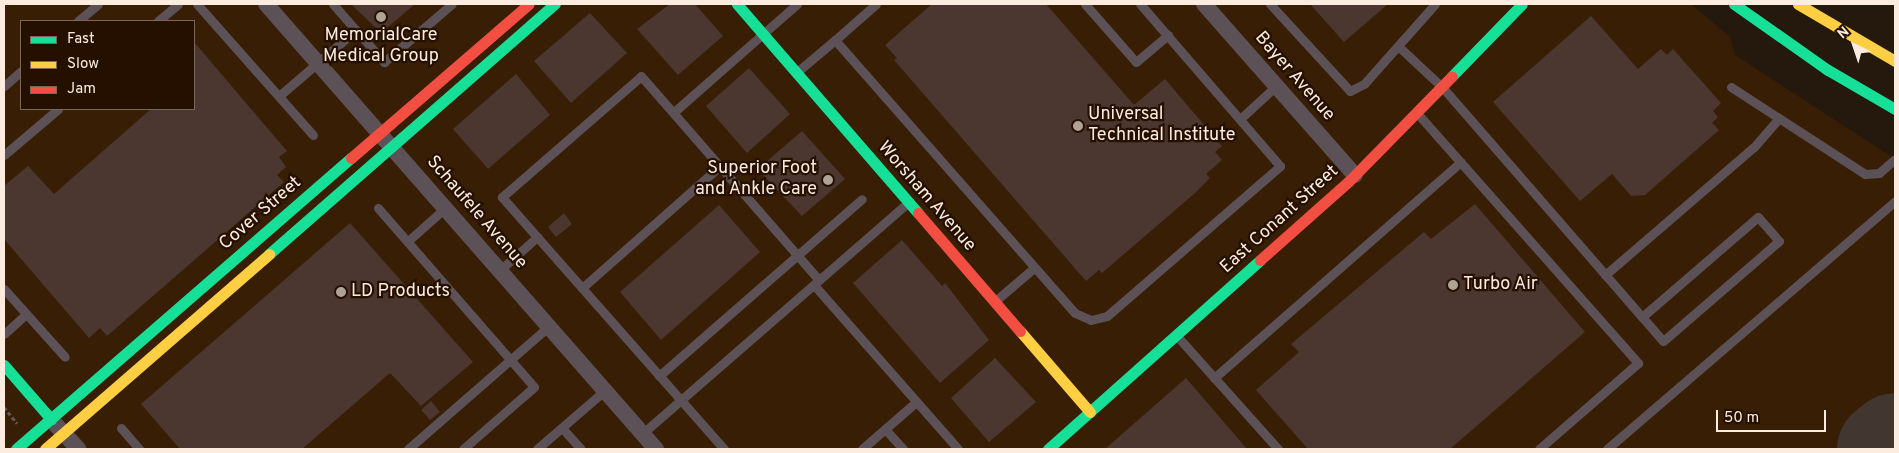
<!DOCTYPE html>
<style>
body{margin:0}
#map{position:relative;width:1899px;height:453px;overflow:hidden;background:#25190e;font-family:Overpass,sans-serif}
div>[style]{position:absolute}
.built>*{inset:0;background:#371e04}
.runway>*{height:99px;margin:-49.5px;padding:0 49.5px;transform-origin:49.5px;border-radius:49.5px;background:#413630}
.building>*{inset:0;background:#4b3730}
.path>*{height:2.5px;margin-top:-1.25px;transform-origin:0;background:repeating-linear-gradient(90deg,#615859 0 4px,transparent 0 6.5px)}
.lane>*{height:9px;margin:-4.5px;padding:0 4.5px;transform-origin:4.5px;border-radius:4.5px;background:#5c5156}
.street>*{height:16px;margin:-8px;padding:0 8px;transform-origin:8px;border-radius:8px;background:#5c5156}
.fast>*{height:11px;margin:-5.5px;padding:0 5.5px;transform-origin:5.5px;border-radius:5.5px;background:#16e098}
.slow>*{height:11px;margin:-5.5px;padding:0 5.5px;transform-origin:5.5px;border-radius:5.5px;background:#ffcf43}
.jam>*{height:11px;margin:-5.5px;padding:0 5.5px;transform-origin:5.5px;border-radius:5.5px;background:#f24e42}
.dots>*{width:14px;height:14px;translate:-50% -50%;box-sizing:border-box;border:2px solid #251000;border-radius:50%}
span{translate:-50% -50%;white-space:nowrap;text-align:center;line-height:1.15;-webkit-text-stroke:4.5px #251000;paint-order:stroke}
.poi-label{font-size:18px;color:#fbecdf}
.left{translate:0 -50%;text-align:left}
.right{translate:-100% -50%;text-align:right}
.street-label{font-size:18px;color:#fbecdf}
.frame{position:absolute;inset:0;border:5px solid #fbecdf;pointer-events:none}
.legend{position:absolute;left:20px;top:20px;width:175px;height:90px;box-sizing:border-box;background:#251000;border:1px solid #7b6859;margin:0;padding:6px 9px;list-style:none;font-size:15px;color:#fbecdf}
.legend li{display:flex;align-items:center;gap:10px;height:25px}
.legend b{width:25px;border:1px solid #7b6859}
.north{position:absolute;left:1829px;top:20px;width:50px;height:50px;-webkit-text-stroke:4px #251000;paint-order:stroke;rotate:319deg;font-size:14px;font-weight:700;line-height:20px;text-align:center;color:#fbecdf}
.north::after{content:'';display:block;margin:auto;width:18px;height:22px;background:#fbecdf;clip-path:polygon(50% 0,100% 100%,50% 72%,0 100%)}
.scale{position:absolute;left:1716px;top:410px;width:110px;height:22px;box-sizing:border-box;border:2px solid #fbecdf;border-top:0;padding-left:6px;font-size:15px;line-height:18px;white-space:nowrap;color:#fbecdf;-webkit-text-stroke:4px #251000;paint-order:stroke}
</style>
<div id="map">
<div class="built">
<div style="clip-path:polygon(evenodd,4px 4px,1691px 4px,1730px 37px,1735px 55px,1895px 159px,1895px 449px,4px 449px,4px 4px,21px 21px,194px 21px,194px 109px,21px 109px,21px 21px)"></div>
</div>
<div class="runway">
<div style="left:1886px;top:449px;width:11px;rotate:-38deg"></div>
</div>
<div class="building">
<div style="clip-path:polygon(351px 4px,415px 4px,381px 33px)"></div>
<div style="clip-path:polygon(670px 4px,695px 4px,723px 36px,678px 75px,637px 29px)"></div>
<div style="clip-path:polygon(932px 4px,1046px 4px,1134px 105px,1165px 79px,1222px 146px,1215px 152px,1222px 160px,1206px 174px,1210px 178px,1195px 193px,1102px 273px,1099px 270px,1086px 281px,894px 60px,897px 58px,885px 45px)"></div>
<div style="clip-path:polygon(1310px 4px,1388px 4px,1344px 42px)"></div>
<div style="clip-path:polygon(590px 13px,627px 53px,571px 103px,534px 61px)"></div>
<div style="clip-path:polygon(1591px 16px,1638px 69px,1661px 49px,1667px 55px,1673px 49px,1721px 103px,1713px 111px,1718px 117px,1712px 123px,1719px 130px,1645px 195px,1631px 196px,1612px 174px,1580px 201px,1493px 102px)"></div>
<div style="clip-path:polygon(194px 42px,287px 151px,279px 157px,286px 167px,277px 175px,284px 182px,107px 336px,100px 328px,89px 338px,4px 239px,4px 186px,28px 166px,54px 194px,151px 109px,194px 109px)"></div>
<div style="clip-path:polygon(749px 68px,790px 114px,747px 153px,706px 106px)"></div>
<div style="clip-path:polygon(516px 74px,550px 115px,488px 169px,453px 129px)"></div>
<div style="clip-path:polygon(802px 131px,845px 179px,802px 216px,761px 173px,771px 164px,767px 161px)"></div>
<div style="clip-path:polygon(1475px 204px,1585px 332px,1450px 449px,1308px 449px,1256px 390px,1299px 352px,1291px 344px,1424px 232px,1431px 239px)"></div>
<div style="clip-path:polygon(719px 205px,760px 252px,661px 340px,620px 292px)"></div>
<div style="clip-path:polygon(564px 213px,572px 224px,556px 237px,548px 227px)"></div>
<div style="clip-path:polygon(350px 223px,473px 362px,421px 406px,390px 373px,302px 449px,180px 449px,141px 404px)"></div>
<div style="clip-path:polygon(902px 240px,942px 286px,945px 283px,989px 340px,940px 383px,853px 283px)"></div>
<div style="clip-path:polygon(995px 358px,1036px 402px,989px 442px,951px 398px)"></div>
<div style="clip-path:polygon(1186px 378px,1247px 449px,1105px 449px)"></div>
<div style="clip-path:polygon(431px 401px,440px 412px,430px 420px,421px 410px)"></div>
</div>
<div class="path">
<div style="left:4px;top:407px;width:21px;rotate:51deg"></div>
</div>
<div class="lane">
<div style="left:197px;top:4px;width:175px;rotate:48.5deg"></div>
<div style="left:333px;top:4px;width:35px;rotate:49deg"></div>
<div style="left:876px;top:4px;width:55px;rotate:138.7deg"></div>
<div style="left:835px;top:40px;width:363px;rotate:48.7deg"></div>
<div style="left:1075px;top:313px;width:17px;rotate:24deg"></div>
<div style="left:1091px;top:320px;width:16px;rotate:-14deg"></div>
<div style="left:1107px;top:316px;width:229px;rotate:-40.9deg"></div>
<div style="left:1280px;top:166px;width:214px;rotate:-130.8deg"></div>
<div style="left:1085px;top:4px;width:77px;rotate:48.7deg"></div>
<div style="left:1136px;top:62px;width:42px;rotate:-40.2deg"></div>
<div style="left:1270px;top:4px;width:118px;rotate:47.4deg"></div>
<div style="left:1350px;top:91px;width:16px;rotate:-27deg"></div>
<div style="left:1364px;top:84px;width:107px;rotate:-48.4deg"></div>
<div style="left:78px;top:21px;width:26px;rotate:-40deg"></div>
<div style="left:158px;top:21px;width:26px;rotate:-40deg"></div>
<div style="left:1398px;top:46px;width:62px;rotate:43deg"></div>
<div style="left:1443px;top:88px;width:303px;rotate:49deg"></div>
<div style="left:1642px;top:317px;width:153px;rotate:-40.8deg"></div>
<div style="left:1758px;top:217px;width:32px;rotate:49deg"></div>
<div style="left:1779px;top:241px;width:153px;rotate:139.2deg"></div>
<div style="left:1663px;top:341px;width:32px;rotate:-131deg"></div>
<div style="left:797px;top:72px;width:50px;rotate:-40.1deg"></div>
<div style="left:4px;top:86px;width:23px;rotate:-41deg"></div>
<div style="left:1731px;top:87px;width:160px;rotate:33deg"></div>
<div style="left:1865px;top:174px;width:14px;rotate:-4deg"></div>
<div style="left:1879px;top:173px;width:21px;rotate:-41deg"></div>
<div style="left:279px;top:96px;width:101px;rotate:-40.6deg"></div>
<div style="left:356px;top:30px;width:43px;rotate:48.8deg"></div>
<div style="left:384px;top:62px;width:89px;rotate:-40.5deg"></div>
<div style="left:674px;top:112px;width:164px;rotate:-41.3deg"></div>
<div style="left:1417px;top:113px;width:334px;rotate:48.5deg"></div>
<div style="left:1638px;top:363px;width:131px;rotate:139deg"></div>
<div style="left:1240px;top:119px;width:49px;rotate:-42.5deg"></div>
<div style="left:4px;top:155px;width:71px;rotate:-40.4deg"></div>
<div style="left:378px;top:208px;width:237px;rotate:48.9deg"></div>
<div style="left:534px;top:387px;width:94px;rotate:138.9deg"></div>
<div style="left:408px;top:241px;width:50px;rotate:-41.7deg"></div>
<div style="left:500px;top:270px;width:50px;rotate:-41.7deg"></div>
<div style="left:1605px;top:275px;width:196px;rotate:-40.7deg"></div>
<div style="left:1754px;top:147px;width:38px;rotate:-49deg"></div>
<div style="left:814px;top:285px;width:218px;rotate:48.7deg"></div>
<div style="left:582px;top:288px;width:184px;rotate:-41.5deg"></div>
<div style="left:4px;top:289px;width:91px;rotate:48.1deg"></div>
<div style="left:994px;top:302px;width:52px;rotate:-40.4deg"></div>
<div style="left:4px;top:334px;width:30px;rotate:-42deg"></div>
<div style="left:1177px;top:336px;width:152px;rotate:48.2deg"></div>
<div style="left:659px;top:376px;width:269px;rotate:-41.1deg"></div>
<div style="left:1214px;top:378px;width:328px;rotate:-41.2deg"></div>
<div style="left:121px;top:428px;width:28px;rotate:49deg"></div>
<div style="left:562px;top:428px;width:28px;rotate:48deg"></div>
<div style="left:885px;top:429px;width:27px;rotate:48deg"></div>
<div style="left:643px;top:433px;width:351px;rotate:-41deg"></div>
<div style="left:408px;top:449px;width:187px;rotate:-41.1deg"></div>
<div style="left:537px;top:449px;width:90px;rotate:-40.9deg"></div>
<div style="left:724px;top:449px;width:336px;rotate:-131.4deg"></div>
<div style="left:502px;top:197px;width:184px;rotate:-41deg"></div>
<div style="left:641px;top:76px;width:271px;rotate:48.9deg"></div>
<div style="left:862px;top:449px;width:72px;rotate:-41deg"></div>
<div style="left:1607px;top:449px;width:380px;rotate:-40.7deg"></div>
</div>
<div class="street">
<div style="left:266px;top:4px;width:592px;rotate:48.77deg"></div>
<div style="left:1204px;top:4px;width:228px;rotate:48.6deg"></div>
<div style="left:56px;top:425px;width:33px;rotate:47deg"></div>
</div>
<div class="fast">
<div style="left:737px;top:4px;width:276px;rotate:49.1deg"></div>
<div style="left:1734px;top:4px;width:115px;rotate:35.1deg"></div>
<div style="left:1828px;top:70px;width:78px;rotate:30.2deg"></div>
<div style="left:1452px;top:76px;width:100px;rotate:-45.8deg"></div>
<div style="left:269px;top:254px;width:380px;rotate:-41.2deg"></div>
<div style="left:4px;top:365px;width:72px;rotate:49deg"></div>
<div style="left:16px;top:449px;width:444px;rotate:-41deg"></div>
<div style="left:1048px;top:449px;width:284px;rotate:-41.7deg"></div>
</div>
<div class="slow">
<div style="left:1798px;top:4px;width:113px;rotate:30.4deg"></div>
<div style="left:1020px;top:331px;width:107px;rotate:49.2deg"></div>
<div style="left:45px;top:449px;width:297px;rotate:-41deg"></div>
</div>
<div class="jam">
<div style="left:351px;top:158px;width:235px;rotate:-40.9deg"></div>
<div style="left:918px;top:213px;width:156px;rotate:49.2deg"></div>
<div style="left:1260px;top:260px;width:118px;rotate:-41.6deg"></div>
<div style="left:1348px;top:182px;width:148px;rotate:-45.5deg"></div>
</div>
<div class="dots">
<div style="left:381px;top:17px;background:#b0a296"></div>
<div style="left:1078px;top:126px;background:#b0a296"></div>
<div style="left:828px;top:180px;background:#b0a296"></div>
<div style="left:1453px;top:285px;background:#b0a296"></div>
<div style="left:341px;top:292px;background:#b0a296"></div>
</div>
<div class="poi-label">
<span style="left:381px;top:47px">MemorialCare<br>Medical Group</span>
<span class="left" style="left:1088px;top:126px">Universal<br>Technical Institute</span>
<span class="right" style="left:817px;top:180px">Superior Foot<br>and Ankle Care</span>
<span class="left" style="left:1463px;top:285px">Turbo Air</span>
<span class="left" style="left:351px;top:292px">LD Products</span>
</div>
<div class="street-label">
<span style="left:1294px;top:77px;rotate:49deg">Bayer Avenue</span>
<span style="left:926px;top:197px;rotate:49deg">Worsham Avenue</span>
<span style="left:476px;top:213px;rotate:49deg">Schaufele Avenue</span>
<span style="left:261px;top:214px;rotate:-41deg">Cover Street</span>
<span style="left:1280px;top:220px;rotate:-42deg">East Conant Street</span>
</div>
<div class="frame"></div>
<ul class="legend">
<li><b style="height:6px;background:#16e098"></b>Fast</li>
<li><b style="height:6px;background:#ffcf43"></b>Slow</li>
<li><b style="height:6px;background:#f24e42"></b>Jam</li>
</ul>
<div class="north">N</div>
<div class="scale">50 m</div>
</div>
